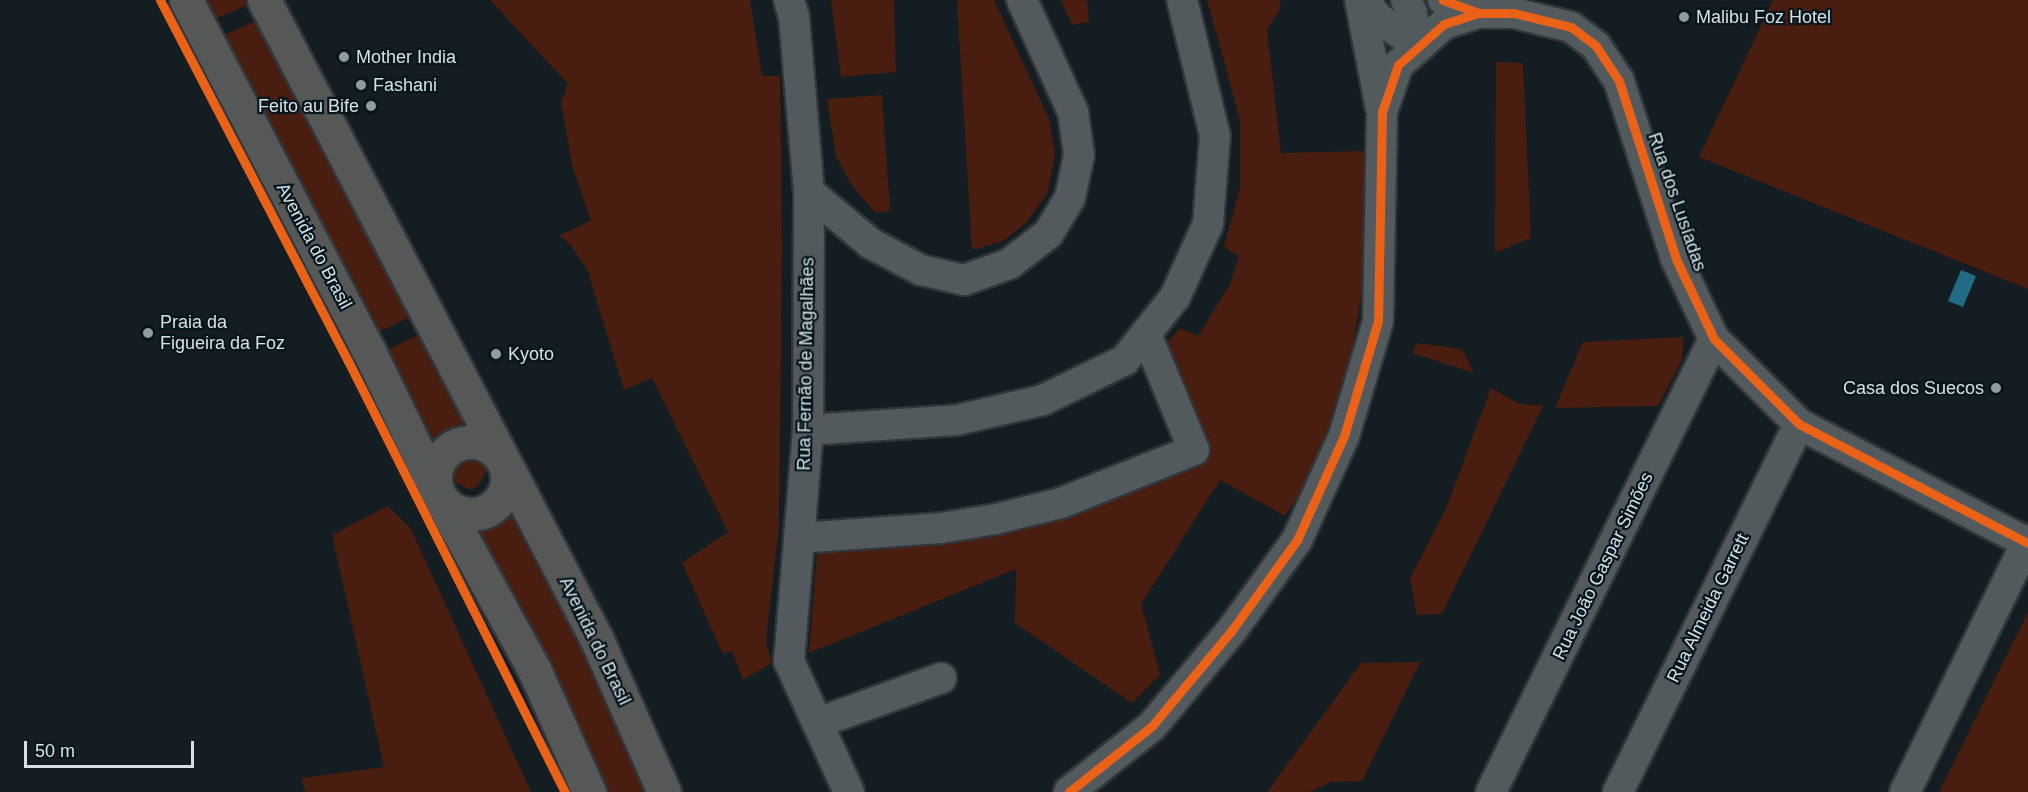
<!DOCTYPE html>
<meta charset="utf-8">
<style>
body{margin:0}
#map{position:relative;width:2028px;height:792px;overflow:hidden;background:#141d21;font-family:Arial,sans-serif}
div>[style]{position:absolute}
.green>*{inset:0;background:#491e10}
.water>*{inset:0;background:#216b87}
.roads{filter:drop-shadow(2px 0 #30363a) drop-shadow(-2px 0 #30363a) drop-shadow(0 2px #30363a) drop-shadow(0 -2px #30363a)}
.minor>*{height:30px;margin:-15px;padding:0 15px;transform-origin:15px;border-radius:15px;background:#535a5d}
.major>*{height:33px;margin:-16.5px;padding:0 16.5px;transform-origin:16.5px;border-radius:16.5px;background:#565858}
.major>.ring{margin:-16.5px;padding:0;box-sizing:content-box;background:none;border:33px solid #565858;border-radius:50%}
.cycleway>*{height:9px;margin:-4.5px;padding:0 4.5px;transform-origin:4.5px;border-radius:4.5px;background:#ea6118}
.dots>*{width:16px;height:16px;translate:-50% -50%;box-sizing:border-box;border:3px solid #07161d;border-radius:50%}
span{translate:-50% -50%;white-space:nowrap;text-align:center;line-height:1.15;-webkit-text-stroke:4.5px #07161d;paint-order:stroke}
.poi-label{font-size:18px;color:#d6e1e5}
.left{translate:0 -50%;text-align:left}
.right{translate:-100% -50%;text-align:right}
.street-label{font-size:18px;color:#d6e1e5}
.scale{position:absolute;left:24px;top:741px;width:170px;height:27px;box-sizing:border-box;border:3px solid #d6e1e5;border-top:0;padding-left:8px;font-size:18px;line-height:21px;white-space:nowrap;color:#d6e1e5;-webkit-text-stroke:4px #07161d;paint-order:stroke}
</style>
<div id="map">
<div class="green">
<div style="clip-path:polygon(203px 0,250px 0,252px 3px,213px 20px)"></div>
<div style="clip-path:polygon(490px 0,750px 0,762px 76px,780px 76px,782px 246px,779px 524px,766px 642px,772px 663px,743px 680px,732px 651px,723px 654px,682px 563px,728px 532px,652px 378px,624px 390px,587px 269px,569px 243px,559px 236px,591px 220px,573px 169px,561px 103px,568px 84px)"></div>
<div style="clip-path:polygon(831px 0,894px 0,896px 72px,841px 77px)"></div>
<div style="clip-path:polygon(957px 0,994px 0,1049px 119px,1055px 154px,1047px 194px,1026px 223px,1003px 241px,972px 250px)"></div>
<div style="clip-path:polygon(1061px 0,1087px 0,1089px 22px,1072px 25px)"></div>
<div style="clip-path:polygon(1207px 0,1279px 0,1281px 7px,1267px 30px,1281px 153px,1364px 151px,1364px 279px,1346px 389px,1315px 470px,1285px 516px,1220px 480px,1141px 604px,1160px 675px,1132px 703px,1015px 623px,1016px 569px,809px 653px,818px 542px,940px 534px,1199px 451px,1164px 346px,1180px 328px,1198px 336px,1230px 284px,1239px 256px,1224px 247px,1240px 188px,1240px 120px)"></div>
<div style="clip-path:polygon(1773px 0,2028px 0,2028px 289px,1699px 157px)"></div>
<div style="clip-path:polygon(259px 19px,413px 316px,374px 334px,221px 37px)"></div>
<div style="clip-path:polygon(1496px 62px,1523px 63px,1531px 238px,1495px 253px)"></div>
<div style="clip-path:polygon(882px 95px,890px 211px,875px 212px,852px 186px,836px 156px,827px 99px)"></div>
<div style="clip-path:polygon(420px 334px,468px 419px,466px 428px,451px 433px,439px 444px,428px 438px,383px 352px)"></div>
<div style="clip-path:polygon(1684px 337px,1682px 360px,1658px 406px,1555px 408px,1583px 342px)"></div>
<div style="clip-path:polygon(1417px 343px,1462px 349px,1474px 373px,1412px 353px)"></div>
<div style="clip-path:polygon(1491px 388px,1520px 404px,1543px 406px,1442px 614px,1417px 615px,1410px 578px,1446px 509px)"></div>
<div style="clip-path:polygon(466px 458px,479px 459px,485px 462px,487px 470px,478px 486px,470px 490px,455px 482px,454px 473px,458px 464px)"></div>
<div style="clip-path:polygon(513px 503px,584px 650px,648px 792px,605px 792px,551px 669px,477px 526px,483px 522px,494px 522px)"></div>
<div style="clip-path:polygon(388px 506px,411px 529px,531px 792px,305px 792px,302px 778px,384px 767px,332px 535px)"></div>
<div style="clip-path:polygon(2028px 612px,2028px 792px,1939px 792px)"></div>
<div style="clip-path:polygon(1420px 662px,1362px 781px,1331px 782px,1310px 792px,1267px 792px,1361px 663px)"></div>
</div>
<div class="water">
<div style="clip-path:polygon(1961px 270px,1976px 276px,1963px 307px,1948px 301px)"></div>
</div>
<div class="roads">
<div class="minor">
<div style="left:789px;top:0;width:18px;rotate:74deg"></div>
<div style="left:794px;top:17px;width:176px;rotate:85.1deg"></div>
<div style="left:809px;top:192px;width:238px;rotate:90.2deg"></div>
<div style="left:808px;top:430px;width:232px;rotate:94.7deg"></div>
<div style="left:789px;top:661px;width:144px;rotate:65.4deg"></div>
<div style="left:1360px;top:0;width:111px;rotate:79.1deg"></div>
<div style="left:1364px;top:0;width:21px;rotate:53deg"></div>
<div style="left:1377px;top:17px;width:50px;rotate:35.3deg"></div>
<div style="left:1406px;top:0;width:14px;rotate:65deg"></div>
<div style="left:1412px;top:13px;width:34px;rotate:80deg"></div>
<div style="left:1443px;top:0;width:37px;rotate:20deg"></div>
<div style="left:1478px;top:13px;width:36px"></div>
<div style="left:1514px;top:13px;width:59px;rotate:13.8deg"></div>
<div style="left:1571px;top:27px;width:31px;rotate:37deg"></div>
<div style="left:1596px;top:46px;width:42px;rotate:56.7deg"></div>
<div style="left:1619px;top:81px;width:187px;rotate:72.2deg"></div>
<div style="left:1676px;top:259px;width:89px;rotate:64.6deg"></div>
<div style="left:1714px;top:339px;width:120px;rotate:45deg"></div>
<div style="left:1799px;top:424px;width:258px;rotate:27.5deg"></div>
<div style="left:809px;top:192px;width:80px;rotate:39.9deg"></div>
<div style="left:870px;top:243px;width:58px;rotate:27.9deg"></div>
<div style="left:921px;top:270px;width:44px;rotate:13.1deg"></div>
<div style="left:964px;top:280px;width:48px;rotate:-19.6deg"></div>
<div style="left:1009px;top:264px;width:49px;rotate:-37.6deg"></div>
<div style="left:1048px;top:234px;width:42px;rotate:-58.6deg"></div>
<div style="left:1070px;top:198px;width:44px;rotate:-78.2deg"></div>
<div style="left:1079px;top:155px;width:43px;rotate:-97.9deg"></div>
<div style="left:1073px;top:112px;width:123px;rotate:-114.5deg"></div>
<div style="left:808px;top:430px;width:149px;rotate:-3.8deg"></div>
<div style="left:957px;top:420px;width:88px;rotate:-13.1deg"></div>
<div style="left:1043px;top:400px;width:91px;rotate:-26deg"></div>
<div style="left:1125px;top:360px;width:80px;rotate:-51.6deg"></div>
<div style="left:1175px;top:297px;width:80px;rotate:-65.7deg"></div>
<div style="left:1208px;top:224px;width:88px;rotate:-85.5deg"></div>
<div style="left:1215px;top:136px;width:140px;rotate:-103.6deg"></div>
<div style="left:799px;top:538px;width:142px;rotate:-4deg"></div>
<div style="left:941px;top:528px;width:56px;rotate:-9.3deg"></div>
<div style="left:996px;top:519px;width:67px;rotate:-13.8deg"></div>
<div style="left:1061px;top:503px;width:143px;rotate:-21.7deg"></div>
<div style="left:1194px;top:450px;width:126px;rotate:-112.5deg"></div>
<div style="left:817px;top:723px;width:132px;rotate:-19.9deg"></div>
<div style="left:1069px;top:792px;width:106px;rotate:-38.5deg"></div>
<div style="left:1152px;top:726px;width:125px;rotate:-50.2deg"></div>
<div style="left:1232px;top:630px;width:111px;rotate:-54.2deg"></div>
<div style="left:1297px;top:540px;width:114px;rotate:-65.7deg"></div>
<div style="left:1344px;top:436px;width:120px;rotate:-73.5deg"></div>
<div style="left:1378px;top:321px;width:209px;rotate:-88.9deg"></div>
<div style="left:1382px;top:112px;width:50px;rotate:-71.2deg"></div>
<div style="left:1398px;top:65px;width:62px;rotate:-41.7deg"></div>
<div style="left:1444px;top:24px;width:36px;rotate:-18deg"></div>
<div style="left:1491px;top:792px;width:505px;rotate:-63.79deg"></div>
<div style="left:1618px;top:792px;width:410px;rotate:-63.8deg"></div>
<div style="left:1905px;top:792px;width:280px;rotate:-64deg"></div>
</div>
<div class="major">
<div style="left:186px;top:0;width:394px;rotate:62.5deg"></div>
<div style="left:368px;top:349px;width:161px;rotate:64.2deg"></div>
<div style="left:438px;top:494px;width:200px;rotate:61.3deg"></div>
<div style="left:534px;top:669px;width:135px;rotate:65.9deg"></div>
<div style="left:264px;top:0;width:721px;rotate:62.51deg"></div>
<div style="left:597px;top:640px;width:166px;rotate:66.2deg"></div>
<div class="ring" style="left:435px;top:442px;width:39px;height:39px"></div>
</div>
</div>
<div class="cycleway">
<div style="left:160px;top:0;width:407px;rotate:62.5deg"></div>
<div style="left:348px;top:361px;width:483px;rotate:63.3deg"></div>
<div style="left:1443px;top:0;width:37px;rotate:20deg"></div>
<div style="left:1478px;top:13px;width:36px"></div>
<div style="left:1514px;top:13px;width:59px;rotate:13.8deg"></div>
<div style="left:1571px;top:27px;width:31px;rotate:37deg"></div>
<div style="left:1596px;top:46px;width:42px;rotate:56.7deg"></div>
<div style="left:1619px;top:81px;width:187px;rotate:72.2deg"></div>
<div style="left:1676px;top:259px;width:89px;rotate:64.6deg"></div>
<div style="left:1714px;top:339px;width:120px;rotate:45deg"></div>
<div style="left:1799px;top:424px;width:258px;rotate:27.5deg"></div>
<div style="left:1069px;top:792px;width:106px;rotate:-38.5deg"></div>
<div style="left:1152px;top:726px;width:125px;rotate:-50.2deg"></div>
<div style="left:1232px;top:630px;width:111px;rotate:-54.2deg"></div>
<div style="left:1297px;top:540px;width:114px;rotate:-65.7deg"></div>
<div style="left:1344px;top:436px;width:120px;rotate:-73.5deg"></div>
<div style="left:1378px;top:321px;width:209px;rotate:-88.9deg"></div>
<div style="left:1382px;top:112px;width:50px;rotate:-71.2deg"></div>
<div style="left:1398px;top:65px;width:62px;rotate:-41.7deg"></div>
<div style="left:1444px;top:24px;width:36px;rotate:-18deg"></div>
</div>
<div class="dots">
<div style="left:1684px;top:17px;background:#929ca0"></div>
<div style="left:344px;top:57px;background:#929ca0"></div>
<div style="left:361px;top:85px;background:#929ca0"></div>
<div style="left:371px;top:106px;background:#929ca0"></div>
<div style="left:148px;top:333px;background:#929ca0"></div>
<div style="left:496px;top:354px;background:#929ca0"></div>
<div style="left:1996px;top:388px;background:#929ca0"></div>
</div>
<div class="poi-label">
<span class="left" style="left:1696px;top:17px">Malibu Foz Hotel</span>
<span class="left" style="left:356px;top:57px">Mother India</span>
<span class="left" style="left:373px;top:85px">Fashani</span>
<span class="right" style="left:359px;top:106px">Feito au Bife</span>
<span class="left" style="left:160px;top:333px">Praia da<br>Figueira da Foz</span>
<span class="left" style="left:508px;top:354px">Kyoto</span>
<span class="right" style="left:1984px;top:388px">Casa dos Suecos</span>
</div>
<div class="street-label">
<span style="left:1677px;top:202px;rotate:71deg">Rua dos Lusíadas</span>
<span style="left:314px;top:246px;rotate:62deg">Avenida do Brasil</span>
<span style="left:806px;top:364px;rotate:-89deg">Rua Fernão de Magalhães</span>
<span style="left:1603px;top:566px;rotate:-64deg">Rua João Gaspar Simões</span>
<span style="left:1708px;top:608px;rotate:-64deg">Rua Almeida Garrett</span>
<span style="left:595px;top:641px;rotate:64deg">Avenida do Brasil</span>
</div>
<div class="scale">50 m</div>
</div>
